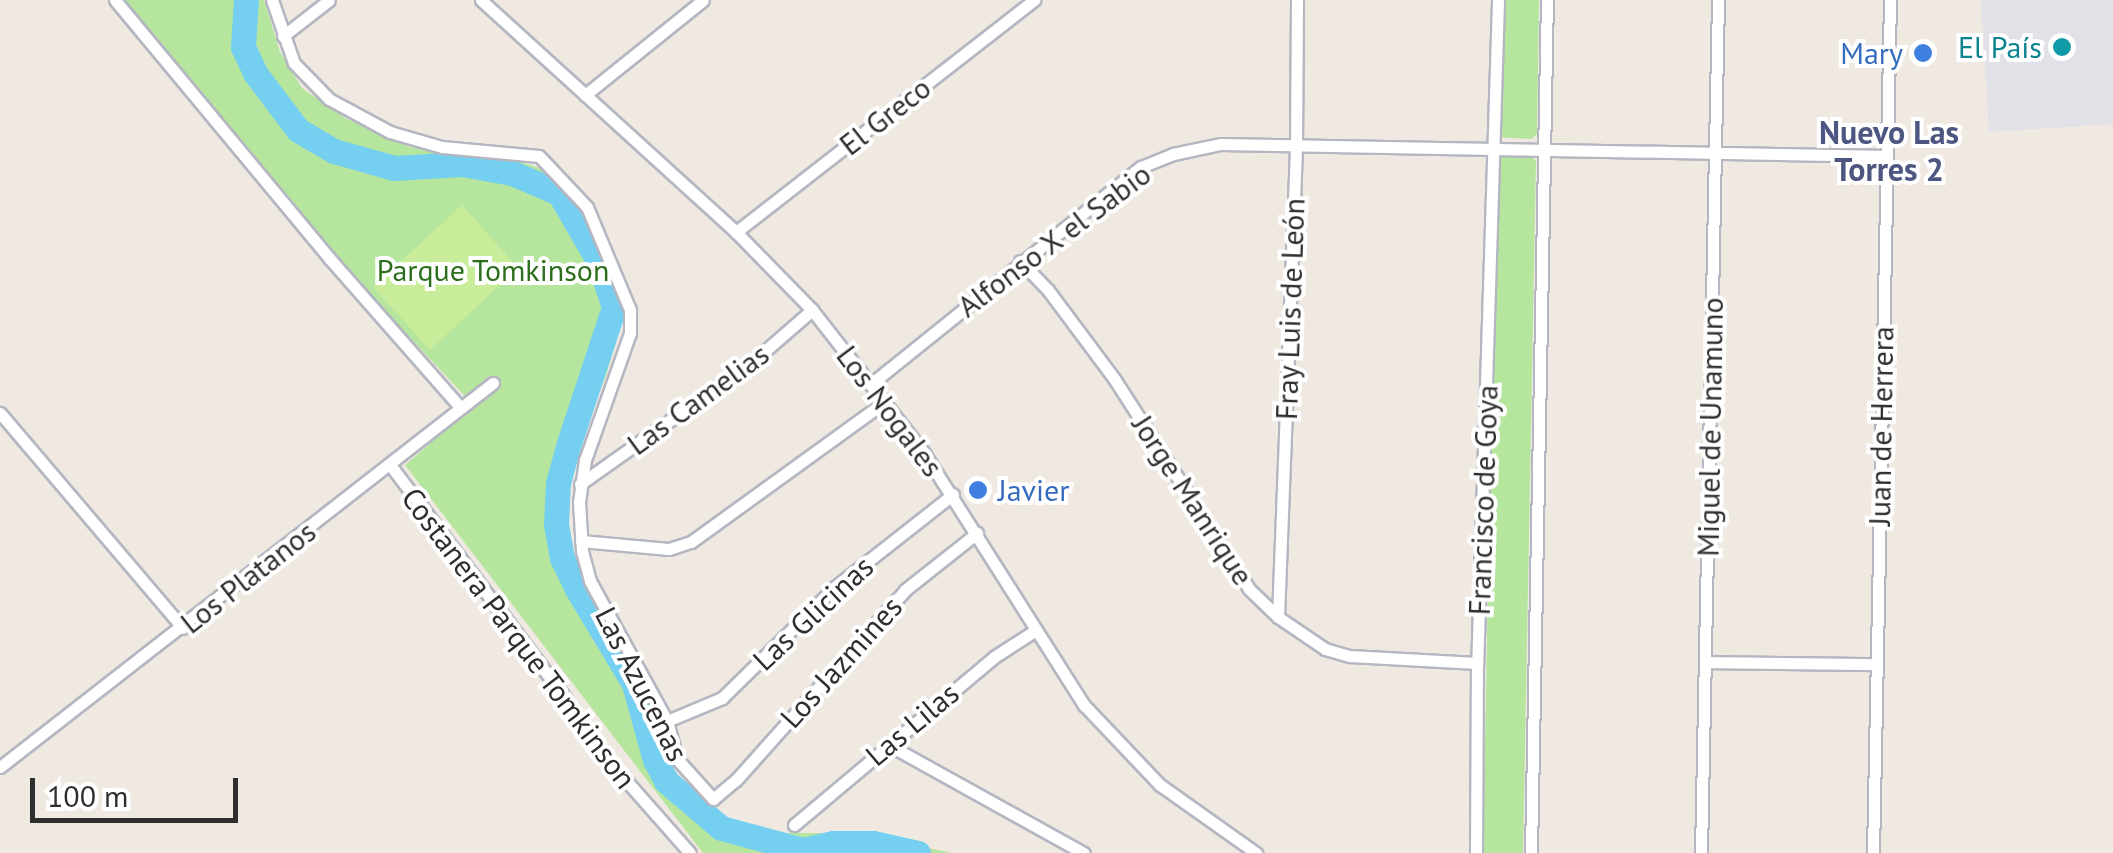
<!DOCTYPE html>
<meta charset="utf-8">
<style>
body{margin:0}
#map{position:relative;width:2113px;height:853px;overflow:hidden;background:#efe9e1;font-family:"PT Sans",sans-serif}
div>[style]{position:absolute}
.industrial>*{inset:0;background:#e3e1e8}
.green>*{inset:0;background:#b6e59e}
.pitch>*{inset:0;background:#c9ec9a}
.river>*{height:25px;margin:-12.5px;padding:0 12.5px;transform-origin:12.5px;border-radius:12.5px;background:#75cff0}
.roads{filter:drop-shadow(2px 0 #b4b7c1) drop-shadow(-2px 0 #b4b7c1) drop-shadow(0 2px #b4b7c1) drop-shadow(0 -2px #b4b7c1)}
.street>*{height:11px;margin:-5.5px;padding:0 5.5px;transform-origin:5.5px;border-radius:5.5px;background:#fff}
.dots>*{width:28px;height:28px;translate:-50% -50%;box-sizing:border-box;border:5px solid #fff;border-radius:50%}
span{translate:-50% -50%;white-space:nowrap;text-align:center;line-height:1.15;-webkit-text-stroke:8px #fff;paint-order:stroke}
.culture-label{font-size:30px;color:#0d838f}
.right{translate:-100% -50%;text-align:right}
.shop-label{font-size:30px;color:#366cbe}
.left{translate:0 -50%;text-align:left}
.street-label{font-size:30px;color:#2e2e2e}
.park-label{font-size:30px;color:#2c6e1b}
.neighbourhood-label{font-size:32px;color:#4d5680;font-weight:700}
.scale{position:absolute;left:30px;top:778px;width:208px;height:45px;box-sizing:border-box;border:5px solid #2e2e2e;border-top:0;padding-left:12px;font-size:30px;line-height:35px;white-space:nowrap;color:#2e2e2e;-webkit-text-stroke:8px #fff;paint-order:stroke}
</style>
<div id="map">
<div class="industrial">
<div style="clip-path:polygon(1981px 0,2113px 0,2113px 124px,1989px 132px)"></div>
</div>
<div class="green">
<div style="clip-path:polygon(120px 0,264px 0,280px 52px,302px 88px,345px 118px,410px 147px,515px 160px,543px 169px,561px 184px,585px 212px,624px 312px,606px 376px,577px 447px,562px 528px,569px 560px,649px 698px,669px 767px,716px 814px,760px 833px,854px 833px,953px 853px,703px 853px,405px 465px,474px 406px,315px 236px)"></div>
<div style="clip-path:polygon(1499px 0,1539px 0,1537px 134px,1531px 139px,1496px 137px)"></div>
<div style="clip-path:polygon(1500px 156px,1531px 156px,1536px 161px,1523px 853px,1483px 853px,1496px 161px)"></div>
</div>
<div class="pitch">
<div style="clip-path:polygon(462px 205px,518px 268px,430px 350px,373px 287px)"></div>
</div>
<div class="river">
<div style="left:246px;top:0;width:47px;rotate:93.7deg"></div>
<div style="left:243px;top:47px;width:29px;rotate:65deg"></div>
<div style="left:255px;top:73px;width:71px;rotate:53deg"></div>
<div style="left:298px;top:130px;width:42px;rotate:30.3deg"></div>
<div style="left:334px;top:151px;width:62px;rotate:15.8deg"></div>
<div style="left:394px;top:168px;width:68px;rotate:-3.4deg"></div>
<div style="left:462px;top:164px;width:51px;rotate:10.2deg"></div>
<div style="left:512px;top:173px;width:51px;rotate:23.1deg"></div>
<div style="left:559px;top:193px;width:80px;rotate:59.9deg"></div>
<div style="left:599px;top:262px;width:47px;rotate:71.6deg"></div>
<div style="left:614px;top:307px;width:143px;rotate:108.3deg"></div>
<div style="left:569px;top:443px;width:41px;rotate:105.4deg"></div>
<div style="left:558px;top:483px;width:41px;rotate:92.8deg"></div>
<div style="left:556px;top:524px;width:35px;rotate:80deg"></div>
<div style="left:562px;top:558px;width:34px;rotate:64deg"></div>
<div style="left:577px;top:589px;width:111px;rotate:59deg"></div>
<div style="left:634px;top:684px;width:79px;rotate:74.6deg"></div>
<div style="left:655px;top:760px;width:24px;rotate:62deg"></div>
<div style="left:666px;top:781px;width:72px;rotate:40.5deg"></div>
<div style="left:721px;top:828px;width:85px;rotate:15deg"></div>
<div style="left:803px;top:850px;width:31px;rotate:-13deg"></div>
<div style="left:833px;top:843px;width:40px"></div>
<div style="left:873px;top:843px;width:46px;rotate:12.5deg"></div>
</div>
<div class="roads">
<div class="street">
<div style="left:115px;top:0;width:337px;rotate:50.3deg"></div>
<div style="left:330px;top:259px;width:198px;rotate:48.7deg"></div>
<div style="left:272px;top:0;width:67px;rotate:70.8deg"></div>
<div style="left:294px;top:63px;width:50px;rotate:45.8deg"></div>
<div style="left:329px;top:99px;width:69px;rotate:28.4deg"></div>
<div style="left:390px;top:132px;width:54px;rotate:16.1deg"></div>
<div style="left:442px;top:147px;width:97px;rotate:5.3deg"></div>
<div style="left:539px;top:156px;width:70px;rotate:46.7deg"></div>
<div style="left:587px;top:207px;width:112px;rotate:67.3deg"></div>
<div style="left:630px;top:310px;width:23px;rotate:90deg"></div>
<div style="left:630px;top:333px;width:135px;rotate:109.5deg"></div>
<div style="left:585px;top:460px;width:42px;rotate:98.1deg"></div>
<div style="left:579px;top:502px;width:49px;rotate:86.5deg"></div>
<div style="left:582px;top:551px;width:31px;rotate:75deg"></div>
<div style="left:590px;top:581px;width:160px;rotate:61.2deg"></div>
<div style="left:667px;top:721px;width:39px;rotate:75deg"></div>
<div style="left:677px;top:759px;width:54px;rotate:48deg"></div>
<div style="left:713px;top:799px;width:30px;rotate:-40deg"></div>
<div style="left:736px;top:780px;width:254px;rotate:-48.3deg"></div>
<div style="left:905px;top:590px;width:92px;rotate:-38.4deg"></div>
<div style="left:481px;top:0;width:345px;rotate:42.3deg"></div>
<div style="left:736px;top:232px;width:109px;rotate:45.7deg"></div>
<div style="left:812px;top:310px;width:182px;rotate:51.9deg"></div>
<div style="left:924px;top:453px;width:299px;rotate:57.6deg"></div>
<div style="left:1084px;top:705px;width:110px;rotate:46.5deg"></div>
<div style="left:1160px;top:785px;width:118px;rotate:35.3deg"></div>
<div style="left:283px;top:36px;width:58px;rotate:-38deg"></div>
<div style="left:585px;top:95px;width:151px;rotate:-38.8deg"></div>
<div style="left:736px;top:232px;width:378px;rotate:-37.9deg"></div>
<div style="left:1020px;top:261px;width:40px;rotate:46deg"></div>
<div style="left:1048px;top:290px;width:112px;rotate:53.3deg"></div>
<div style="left:1115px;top:380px;width:248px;rotate:57.3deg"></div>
<div style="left:1249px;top:589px;width:40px;rotate:44deg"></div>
<div style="left:1278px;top:617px;width:57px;rotate:34.2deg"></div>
<div style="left:1325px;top:649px;width:26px;rotate:16deg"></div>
<div style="left:1350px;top:656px;width:127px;rotate:3.2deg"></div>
<div style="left:872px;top:383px;width:345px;rotate:-38.8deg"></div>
<div style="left:1141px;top:167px;width:35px;rotate:-22deg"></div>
<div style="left:1173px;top:154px;width:49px;rotate:-11.8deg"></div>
<div style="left:1221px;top:144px;width:666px;rotate:1.03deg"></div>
<div style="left:0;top:413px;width:282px;rotate:49.6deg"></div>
<div style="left:391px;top:466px;width:290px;rotate:53.1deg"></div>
<div style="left:565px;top:698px;width:43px;rotate:60.4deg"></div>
<div style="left:586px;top:735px;width:157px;rotate:48.6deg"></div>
<div style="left:580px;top:484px;width:209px;rotate:-35.3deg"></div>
<div style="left:751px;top:363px;width:81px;rotate:-41deg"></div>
<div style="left:581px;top:541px;width:88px;rotate:5.2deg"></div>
<div style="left:669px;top:549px;width:23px;rotate:-18deg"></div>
<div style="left:691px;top:542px;width:241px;rotate:-35.9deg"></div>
<div style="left:1278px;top:617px;width:472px;rotate:-87.8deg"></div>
<div style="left:1296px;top:145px;width:145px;rotate:-89.6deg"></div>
<div style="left:1706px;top:662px;width:170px;rotate:0.7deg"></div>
<div style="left:667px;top:721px;width:60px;rotate:-22.7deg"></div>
<div style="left:722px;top:698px;width:158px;rotate:-44.5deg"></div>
<div style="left:835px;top:587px;width:150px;rotate:-38.2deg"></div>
<div style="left:887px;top:744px;width:225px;rotate:29deg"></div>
<div style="left:0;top:767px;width:625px;rotate:-37.92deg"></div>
<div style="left:794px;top:825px;width:261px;rotate:-40deg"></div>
<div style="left:994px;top:657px;width:50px;rotate:-32.7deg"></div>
<div style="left:1476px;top:853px;width:183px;rotate:-89.7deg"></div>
<div style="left:1477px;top:670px;width:670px;rotate:-88.2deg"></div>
<div style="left:1531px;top:853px;width:853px;rotate:-88.93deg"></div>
<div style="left:1701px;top:853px;width:853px;rotate:-88.86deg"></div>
<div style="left:1873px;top:853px;width:853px;rotate:-88.86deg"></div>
</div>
</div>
<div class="dots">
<div style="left:2062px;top:47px;background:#0f9aa8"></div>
<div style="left:1923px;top:53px;background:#3f7fe0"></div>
<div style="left:978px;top:490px;background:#3f7fe0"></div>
</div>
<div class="culture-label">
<span class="right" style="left:2042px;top:47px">El País</span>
</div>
<div class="shop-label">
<span class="right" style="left:1903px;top:53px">Mary</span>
<span class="left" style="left:998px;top:490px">Javier</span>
</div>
<div class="street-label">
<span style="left:885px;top:116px;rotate:-38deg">El Greco</span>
<span style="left:1054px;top:240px;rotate:-37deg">Alfonso X el Sabio</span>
<span style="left:1290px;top:309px;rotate:-88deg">Fray Luis de León</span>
<span style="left:698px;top:399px;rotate:-36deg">Las Camelias</span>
<span style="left:890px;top:411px;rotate:53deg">Los Nogales</span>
<span style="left:1881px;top:426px;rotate:-89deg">Juan de Herrera</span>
<span style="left:1710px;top:427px;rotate:-89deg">Miguel de Unamuno</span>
<span style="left:1193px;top:500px;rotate:57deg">Jorge Manrique</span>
<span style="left:1483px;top:500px;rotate:-88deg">Francisco de Goya</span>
<span style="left:248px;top:577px;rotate:-38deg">Los Platanos</span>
<span style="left:813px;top:613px;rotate:-43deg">Las Glicinas</span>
<span style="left:519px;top:638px;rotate:53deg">Costanera Parque Tomkinson</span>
<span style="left:841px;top:662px;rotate:-48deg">Los Jazmines</span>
<span style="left:642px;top:684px;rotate:63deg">Las Azucenas</span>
<span style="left:912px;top:724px;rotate:-40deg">Las Lilas</span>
</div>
<div class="park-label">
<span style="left:493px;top:270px">Parque Tomkinson</span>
</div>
<div class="neighbourhood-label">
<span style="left:1889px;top:151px">Nuevo Las<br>Torres 2</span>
</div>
<div class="scale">100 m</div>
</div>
